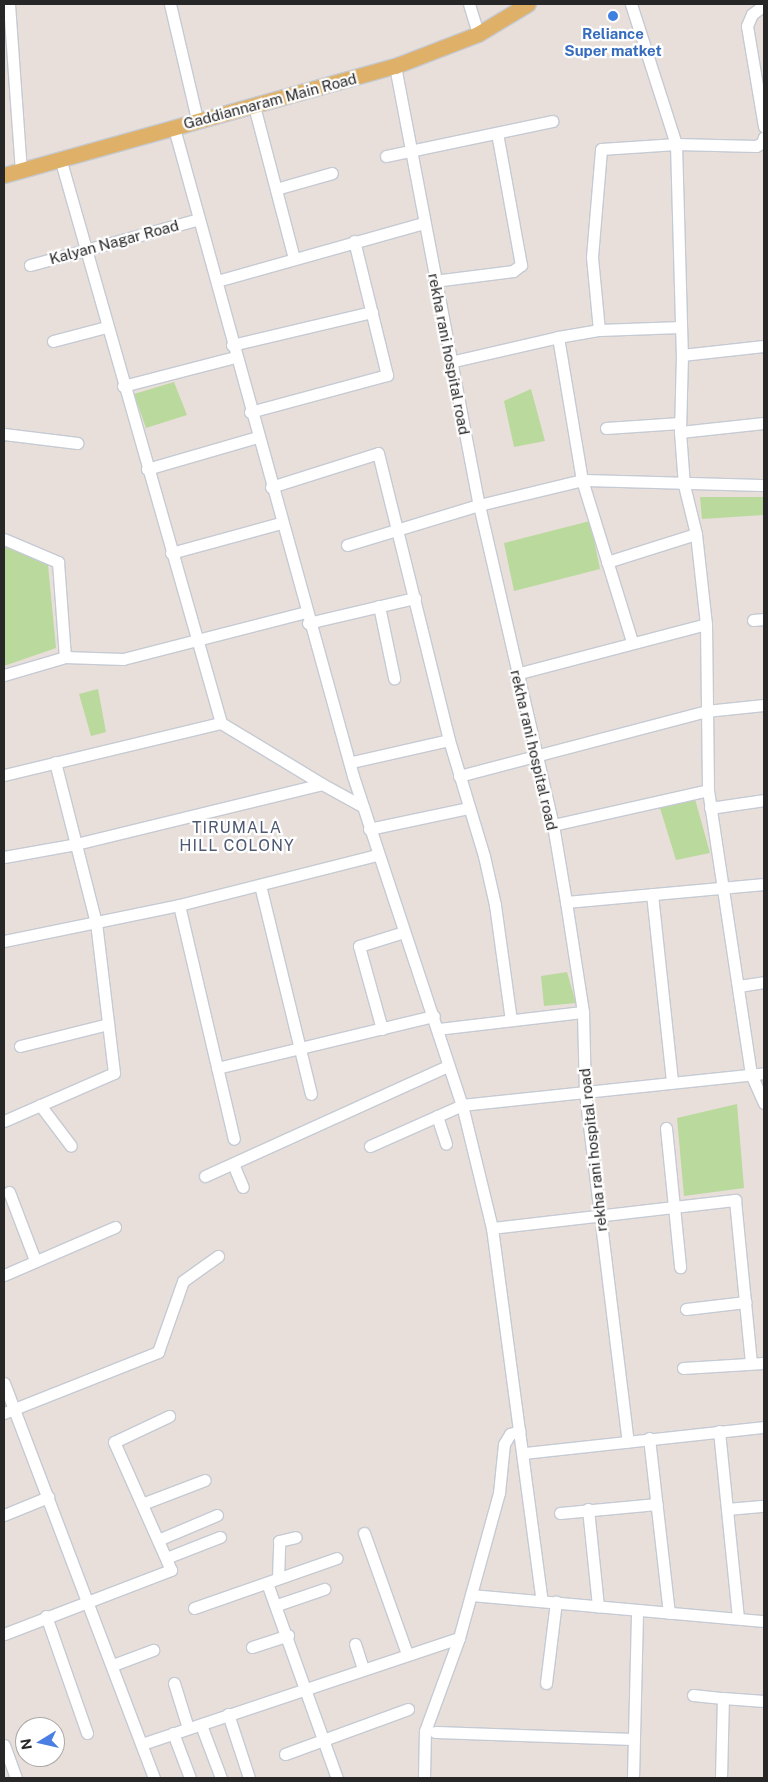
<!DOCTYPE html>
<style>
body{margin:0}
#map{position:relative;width:768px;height:1782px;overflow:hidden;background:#e8dfda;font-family:"Public Sans",sans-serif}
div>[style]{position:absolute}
.green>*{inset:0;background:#bad99c}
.roads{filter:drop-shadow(1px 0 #c5cad3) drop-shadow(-1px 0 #c5cad3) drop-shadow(0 1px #c5cad3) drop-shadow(0 -1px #c5cad3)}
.minor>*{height:11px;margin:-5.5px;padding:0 5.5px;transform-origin:5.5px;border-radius:5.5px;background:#fff}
.major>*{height:15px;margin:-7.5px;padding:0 7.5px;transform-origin:7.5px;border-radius:7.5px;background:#dfb168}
.dots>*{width:14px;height:14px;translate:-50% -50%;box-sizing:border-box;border:2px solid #fff;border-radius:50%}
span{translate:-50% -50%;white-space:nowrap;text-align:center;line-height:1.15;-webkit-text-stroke:4.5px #fff;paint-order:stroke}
.shop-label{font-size:15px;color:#366cbe;font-weight:700}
.street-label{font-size:15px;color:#272727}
.neighbourhood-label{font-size:16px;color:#4d5971;letter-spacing:1px}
.frame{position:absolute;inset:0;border:5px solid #272727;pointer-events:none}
.north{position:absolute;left:15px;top:1717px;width:50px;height:50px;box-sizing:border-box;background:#fff;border:1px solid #a9a9a9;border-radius:50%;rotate:261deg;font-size:14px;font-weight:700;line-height:20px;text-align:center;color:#272727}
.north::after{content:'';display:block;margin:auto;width:18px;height:22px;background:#4b7ee3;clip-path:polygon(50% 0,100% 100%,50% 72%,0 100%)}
</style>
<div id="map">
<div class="green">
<div style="clip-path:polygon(174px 382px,187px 415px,146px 428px,134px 394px)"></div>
<div style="clip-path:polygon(531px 389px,545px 441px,514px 447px,504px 401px)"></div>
<div style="clip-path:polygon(700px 497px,764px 497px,764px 515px,702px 519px)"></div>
<div style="clip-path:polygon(590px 521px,600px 569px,514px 591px,504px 543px)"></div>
<div style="clip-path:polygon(4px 546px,48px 565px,56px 648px,4px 666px)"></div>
<div style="clip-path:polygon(98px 689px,106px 732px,91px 736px,79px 694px)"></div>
<div style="clip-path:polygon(695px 799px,710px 853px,676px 860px,660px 808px)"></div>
<div style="clip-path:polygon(567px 972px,576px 1003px,544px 1006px,541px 976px)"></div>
<div style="clip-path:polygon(737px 1104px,744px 1188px,684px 1196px,677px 1118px)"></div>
</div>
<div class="roads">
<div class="minor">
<div style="left:9px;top:4px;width:166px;rotate:85.9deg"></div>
<div style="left:170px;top:4px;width:118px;rotate:76.8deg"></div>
<div style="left:469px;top:4px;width:31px;rotate:73deg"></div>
<div style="left:631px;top:4px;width:147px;rotate:72.2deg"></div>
<div style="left:676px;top:144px;width:211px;rotate:88.4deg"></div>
<div style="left:682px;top:355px;width:77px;rotate:91.5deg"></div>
<div style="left:680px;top:432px;width:53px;rotate:85.7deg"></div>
<div style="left:684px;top:485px;width:50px;rotate:76.2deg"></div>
<div style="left:696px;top:534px;width:91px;rotate:83.7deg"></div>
<div style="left:706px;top:624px;width:166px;rotate:89.3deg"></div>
<div style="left:708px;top:790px;width:287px;rotate:81.4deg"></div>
<div style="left:751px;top:1074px;width:32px;rotate:66deg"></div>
<div style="left:764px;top:5px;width:15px;rotate:143deg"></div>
<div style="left:752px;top:14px;width:13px;rotate:113deg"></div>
<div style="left:747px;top:26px;width:102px;rotate:80.4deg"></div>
<div style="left:395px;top:66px;width:447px;rotate:79.2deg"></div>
<div style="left:479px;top:505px;width:328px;rotate:77deg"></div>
<div style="left:553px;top:825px;width:78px;rotate:80.4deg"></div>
<div style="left:566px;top:902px;width:111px;rotate:81.2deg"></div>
<div style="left:583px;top:1012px;width:81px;rotate:88.6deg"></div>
<div style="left:585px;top:1093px;width:351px;rotate:83deg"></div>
<div style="left:254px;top:106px;width:157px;rotate:75.3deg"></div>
<div style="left:174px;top:128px;width:672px;rotate:74.56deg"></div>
<div style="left:353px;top:776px;width:347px;rotate:71.7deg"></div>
<div style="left:462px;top:1105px;width:127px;rotate:76.3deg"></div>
<div style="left:492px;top:1228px;width:376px;rotate:82.4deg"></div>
<div style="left:386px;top:156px;width:170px;rotate:-11.9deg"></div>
<div style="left:60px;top:158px;width:587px;rotate:74.09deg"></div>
<div style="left:221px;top:723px;width:118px;rotate:31.1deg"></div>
<div style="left:276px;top:189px;width:58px;rotate:-15.9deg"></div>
<div style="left:30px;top:265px;width:175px;rotate:-15.2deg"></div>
<div style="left:217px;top:281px;width:214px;rotate:-15.7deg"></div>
<div style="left:434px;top:281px;width:80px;rotate:-7.2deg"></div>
<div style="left:513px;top:271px;width:10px;rotate:-37deg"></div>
<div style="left:521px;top:265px;width:134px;rotate:-100.3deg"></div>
<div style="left:599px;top:330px;width:82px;rotate:-2.1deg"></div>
<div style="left:558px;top:337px;width:42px;rotate:-9.7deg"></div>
<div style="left:599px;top:330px;width:73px;rotate:-95.5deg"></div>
<div style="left:592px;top:257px;width:108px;rotate:-85.2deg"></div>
<div style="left:601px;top:149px;width:75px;rotate:-3.8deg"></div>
<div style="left:676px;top:144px;width:80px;rotate:1.4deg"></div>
<div style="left:756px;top:146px;width:7px;rotate:-27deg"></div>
<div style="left:762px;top:143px;width:6px;rotate:-72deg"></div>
<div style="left:53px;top:341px;width:55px;rotate:-14.8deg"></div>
<div style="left:232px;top:345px;width:144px;rotate:-13.3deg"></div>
<div style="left:682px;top:355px;width:82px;rotate:-6.3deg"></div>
<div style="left:450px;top:362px;width:111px;rotate:-13deg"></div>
<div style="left:558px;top:337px;width:145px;rotate:80.5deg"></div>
<div style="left:582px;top:480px;width:170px;rotate:72.8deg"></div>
<div style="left:123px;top:386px;width:116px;rotate:-14.5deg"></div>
<div style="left:250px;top:412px;width:142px;rotate:-15.1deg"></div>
<div style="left:387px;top:375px;width:138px;rotate:-103.8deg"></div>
<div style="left:606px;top:428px;width:74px;rotate:-3.9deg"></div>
<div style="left:680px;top:432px;width:84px;rotate:-6.1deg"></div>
<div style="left:4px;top:434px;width:74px;rotate:7deg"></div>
<div style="left:147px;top:469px;width:115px;rotate:-16.2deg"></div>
<div style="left:271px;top:487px;width:112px;rotate:-17.6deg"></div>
<div style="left:378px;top:453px;width:296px;rotate:76.1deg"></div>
<div style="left:449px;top:740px;width:121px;rotate:73.2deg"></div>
<div style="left:484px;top:856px;width:50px;rotate:77.3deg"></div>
<div style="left:495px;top:905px;width:116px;rotate:82.1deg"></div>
<div style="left:4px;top:539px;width:59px;rotate:23.1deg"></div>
<div style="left:58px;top:562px;width:95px;rotate:85.8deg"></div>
<div style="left:347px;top:545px;width:138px;rotate:-16.9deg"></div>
<div style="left:479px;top:505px;width:106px;rotate:-13.6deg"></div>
<div style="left:582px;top:480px;width:182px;rotate:1.6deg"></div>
<div style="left:171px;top:553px;width:114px;rotate:-15.3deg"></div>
<div style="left:607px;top:562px;width:93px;rotate:-17.5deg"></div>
<div style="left:379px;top:606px;width:74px;rotate:78.2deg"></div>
<div style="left:753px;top:620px;width:11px;rotate:-5deg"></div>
<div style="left:308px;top:623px;width:110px;rotate:-13.2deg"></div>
<div style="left:516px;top:674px;width:196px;rotate:-14.7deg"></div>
<div style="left:4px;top:675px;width:64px;rotate:-16.4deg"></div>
<div style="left:65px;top:657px;width:58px;rotate:2deg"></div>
<div style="left:123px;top:659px;width:189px;rotate:-14.4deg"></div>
<div style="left:352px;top:762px;width:99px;rotate:-12.8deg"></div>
<div style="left:4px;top:775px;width:223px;rotate:-13.5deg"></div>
<div style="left:459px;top:776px;width:255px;rotate:-14.7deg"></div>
<div style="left:706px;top:711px;width:58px;rotate:-5.9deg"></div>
<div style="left:710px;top:808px;width:55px;rotate:-8.4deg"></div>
<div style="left:553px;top:825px;width:159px;rotate:-12.7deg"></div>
<div style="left:369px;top:829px;width:102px;rotate:-11.9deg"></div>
<div style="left:4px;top:857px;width:73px;rotate:-10.2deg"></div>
<div style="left:76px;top:844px;width:253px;rotate:-13.7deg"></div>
<div style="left:322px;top:784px;width:46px;rotate:28.8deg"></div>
<div style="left:260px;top:885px;width:215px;rotate:76.3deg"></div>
<div style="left:652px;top:894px;width:189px;rotate:83.9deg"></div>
<div style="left:566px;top:902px;width:199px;rotate:-5.2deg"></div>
<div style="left:179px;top:905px;width:240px;rotate:76.8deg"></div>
<div style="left:4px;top:941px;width:179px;rotate:-11.6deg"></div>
<div style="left:179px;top:905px;width:204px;rotate:-14.2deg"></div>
<div style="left:739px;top:986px;width:25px;rotate:-9deg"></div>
<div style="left:382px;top:1029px;width:86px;rotate:-105.5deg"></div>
<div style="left:359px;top:946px;width:47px;rotate:-17.3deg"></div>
<div style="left:438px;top:1029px;width:146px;rotate:-6.7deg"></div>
<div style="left:20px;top:1046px;width:91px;rotate:-14deg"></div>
<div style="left:217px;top:1068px;width:223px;rotate:-13.5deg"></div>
<div style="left:40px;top:1105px;width:51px;rotate:52.9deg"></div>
<div style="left:437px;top:1116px;width:29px;rotate:72deg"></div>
<div style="left:4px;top:1121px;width:120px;rotate:-23.6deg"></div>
<div style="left:114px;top:1073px;width:151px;rotate:-96.8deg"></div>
<div style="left:96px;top:923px;width:166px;rotate:-104.3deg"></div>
<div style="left:666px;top:1128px;width:140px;rotate:84.2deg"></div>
<div style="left:370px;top:1146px;width:101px;rotate:-24deg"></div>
<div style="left:462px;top:1105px;width:304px;rotate:-6deg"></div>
<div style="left:233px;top:1164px;width:25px;rotate:67deg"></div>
<div style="left:205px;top:1176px;width:267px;rotate:-24.4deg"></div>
<div style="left:9px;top:1192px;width:73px;rotate:69.1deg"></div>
<div style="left:492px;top:1228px;width:245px;rotate:-6.6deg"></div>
<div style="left:735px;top:1200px;width:163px;rotate:84.4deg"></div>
<div style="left:4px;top:1275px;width:121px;rotate:-23.4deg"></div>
<div style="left:686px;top:1309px;width:60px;rotate:-6.7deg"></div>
<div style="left:683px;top:1368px;width:81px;rotate:-3.5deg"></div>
<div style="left:4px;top:1383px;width:423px;rotate:69.2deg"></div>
<div style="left:4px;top:1413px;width:166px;rotate:-21.6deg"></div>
<div style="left:158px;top:1352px;width:75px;rotate:-70.6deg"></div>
<div style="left:183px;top:1281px;width:43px;rotate:-35.5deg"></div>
<div style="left:719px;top:1431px;width:188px;rotate:84.2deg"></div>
<div style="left:649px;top:1438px;width:176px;rotate:83.5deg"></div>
<div style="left:524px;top:1453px;width:241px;rotate:-6.2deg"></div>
<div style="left:142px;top:1504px;width:67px;rotate:-20.9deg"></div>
<div style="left:588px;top:1509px;width:98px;rotate:84.1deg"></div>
<div style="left:727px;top:1509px;width:37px;rotate:-5deg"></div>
<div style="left:560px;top:1513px;width:97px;rotate:-5.3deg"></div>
<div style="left:4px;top:1515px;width:48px;rotate:-22.2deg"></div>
<div style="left:364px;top:1533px;width:128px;rotate:70.4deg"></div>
<div style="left:158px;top:1540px;width:64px;rotate:-23deg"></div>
<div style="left:166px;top:1558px;width:58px;rotate:-21.3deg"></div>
<div style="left:278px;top:1578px;width:37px;rotate:-88deg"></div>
<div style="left:279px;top:1541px;width:17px;rotate:-13deg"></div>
<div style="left:267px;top:1583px;width:207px;rotate:70.3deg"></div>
<div style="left:471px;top:1595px;width:294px;rotate:5.1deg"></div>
<div style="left:277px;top:1605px;width:50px;rotate:-18.8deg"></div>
<div style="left:194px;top:1608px;width:151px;rotate:-19.3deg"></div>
<div style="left:46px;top:1616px;width:124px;rotate:70.7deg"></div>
<div style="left:4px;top:1634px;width:179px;rotate:-21deg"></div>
<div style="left:171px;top:1570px;width:140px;rotate:-114deg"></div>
<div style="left:114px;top:1442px;width:61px;rotate:-25.3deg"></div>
<div style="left:355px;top:1644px;width:26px;rotate:72deg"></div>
<div style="left:252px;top:1647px;width:38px;rotate:-18deg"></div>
<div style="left:113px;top:1665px;width:43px;rotate:-20.6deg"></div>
<div style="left:174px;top:1683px;width:47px;rotate:72.7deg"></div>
<div style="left:546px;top:1683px;width:82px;rotate:-83deg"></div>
<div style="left:693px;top:1695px;width:30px;rotate:6deg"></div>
<div style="left:228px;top:1714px;width:67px;rotate:71.8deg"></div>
<div style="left:201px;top:1725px;width:57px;rotate:69.3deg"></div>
<div style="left:435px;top:1732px;width:199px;rotate:2deg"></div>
<div style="left:173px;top:1733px;width:48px;rotate:69.3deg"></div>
<div style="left:142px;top:1744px;width:334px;rotate:-18.5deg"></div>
<div style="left:4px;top:1745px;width:35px;rotate:70deg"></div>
<div style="left:285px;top:1754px;width:131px;rotate:-20.1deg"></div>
<div style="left:424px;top:1778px;width:47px;rotate:-88.8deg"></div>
<div style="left:425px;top:1731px;width:99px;rotate:-69.9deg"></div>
<div style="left:459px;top:1638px;width:150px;rotate:-74.6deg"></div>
<div style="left:499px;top:1493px;width:49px;rotate:-84.2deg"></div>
<div style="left:504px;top:1444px;width:12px;rotate:-59deg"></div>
<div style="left:510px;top:1434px;width:10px;rotate:-17deg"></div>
<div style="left:633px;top:1778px;width:168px;rotate:-88.6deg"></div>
<div style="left:721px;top:1778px;width:80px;rotate:-88.6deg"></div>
<div style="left:723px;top:1698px;width:41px;rotate:4.2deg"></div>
</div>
<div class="major">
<div style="left:4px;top:175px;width:406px;rotate:-15.6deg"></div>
<div style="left:395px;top:66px;width:89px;rotate:-21.1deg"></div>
<div style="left:478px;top:34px;width:58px;rotate:-31deg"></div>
</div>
</div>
<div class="dots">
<div style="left:613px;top:16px;background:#3f7fe0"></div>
</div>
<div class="shop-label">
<span style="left:613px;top:42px">Reliance<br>Super matket</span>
</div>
<div class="street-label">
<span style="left:270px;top:101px;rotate:-15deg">Gaddiannaram Main Road</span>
<span style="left:114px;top:242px;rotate:-15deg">Kalyan Nagar Road</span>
<span style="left:449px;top:354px;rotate:79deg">rekha rani hospital road</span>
<span style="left:534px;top:750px;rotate:77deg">rekha rani hospital road</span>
<span style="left:593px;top:1150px;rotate:-96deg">rekha rani hospital road</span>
</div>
<div class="neighbourhood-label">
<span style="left:237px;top:837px">TIRUMALA<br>HILL COLONY</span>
</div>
<div class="frame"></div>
<div class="north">N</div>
</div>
